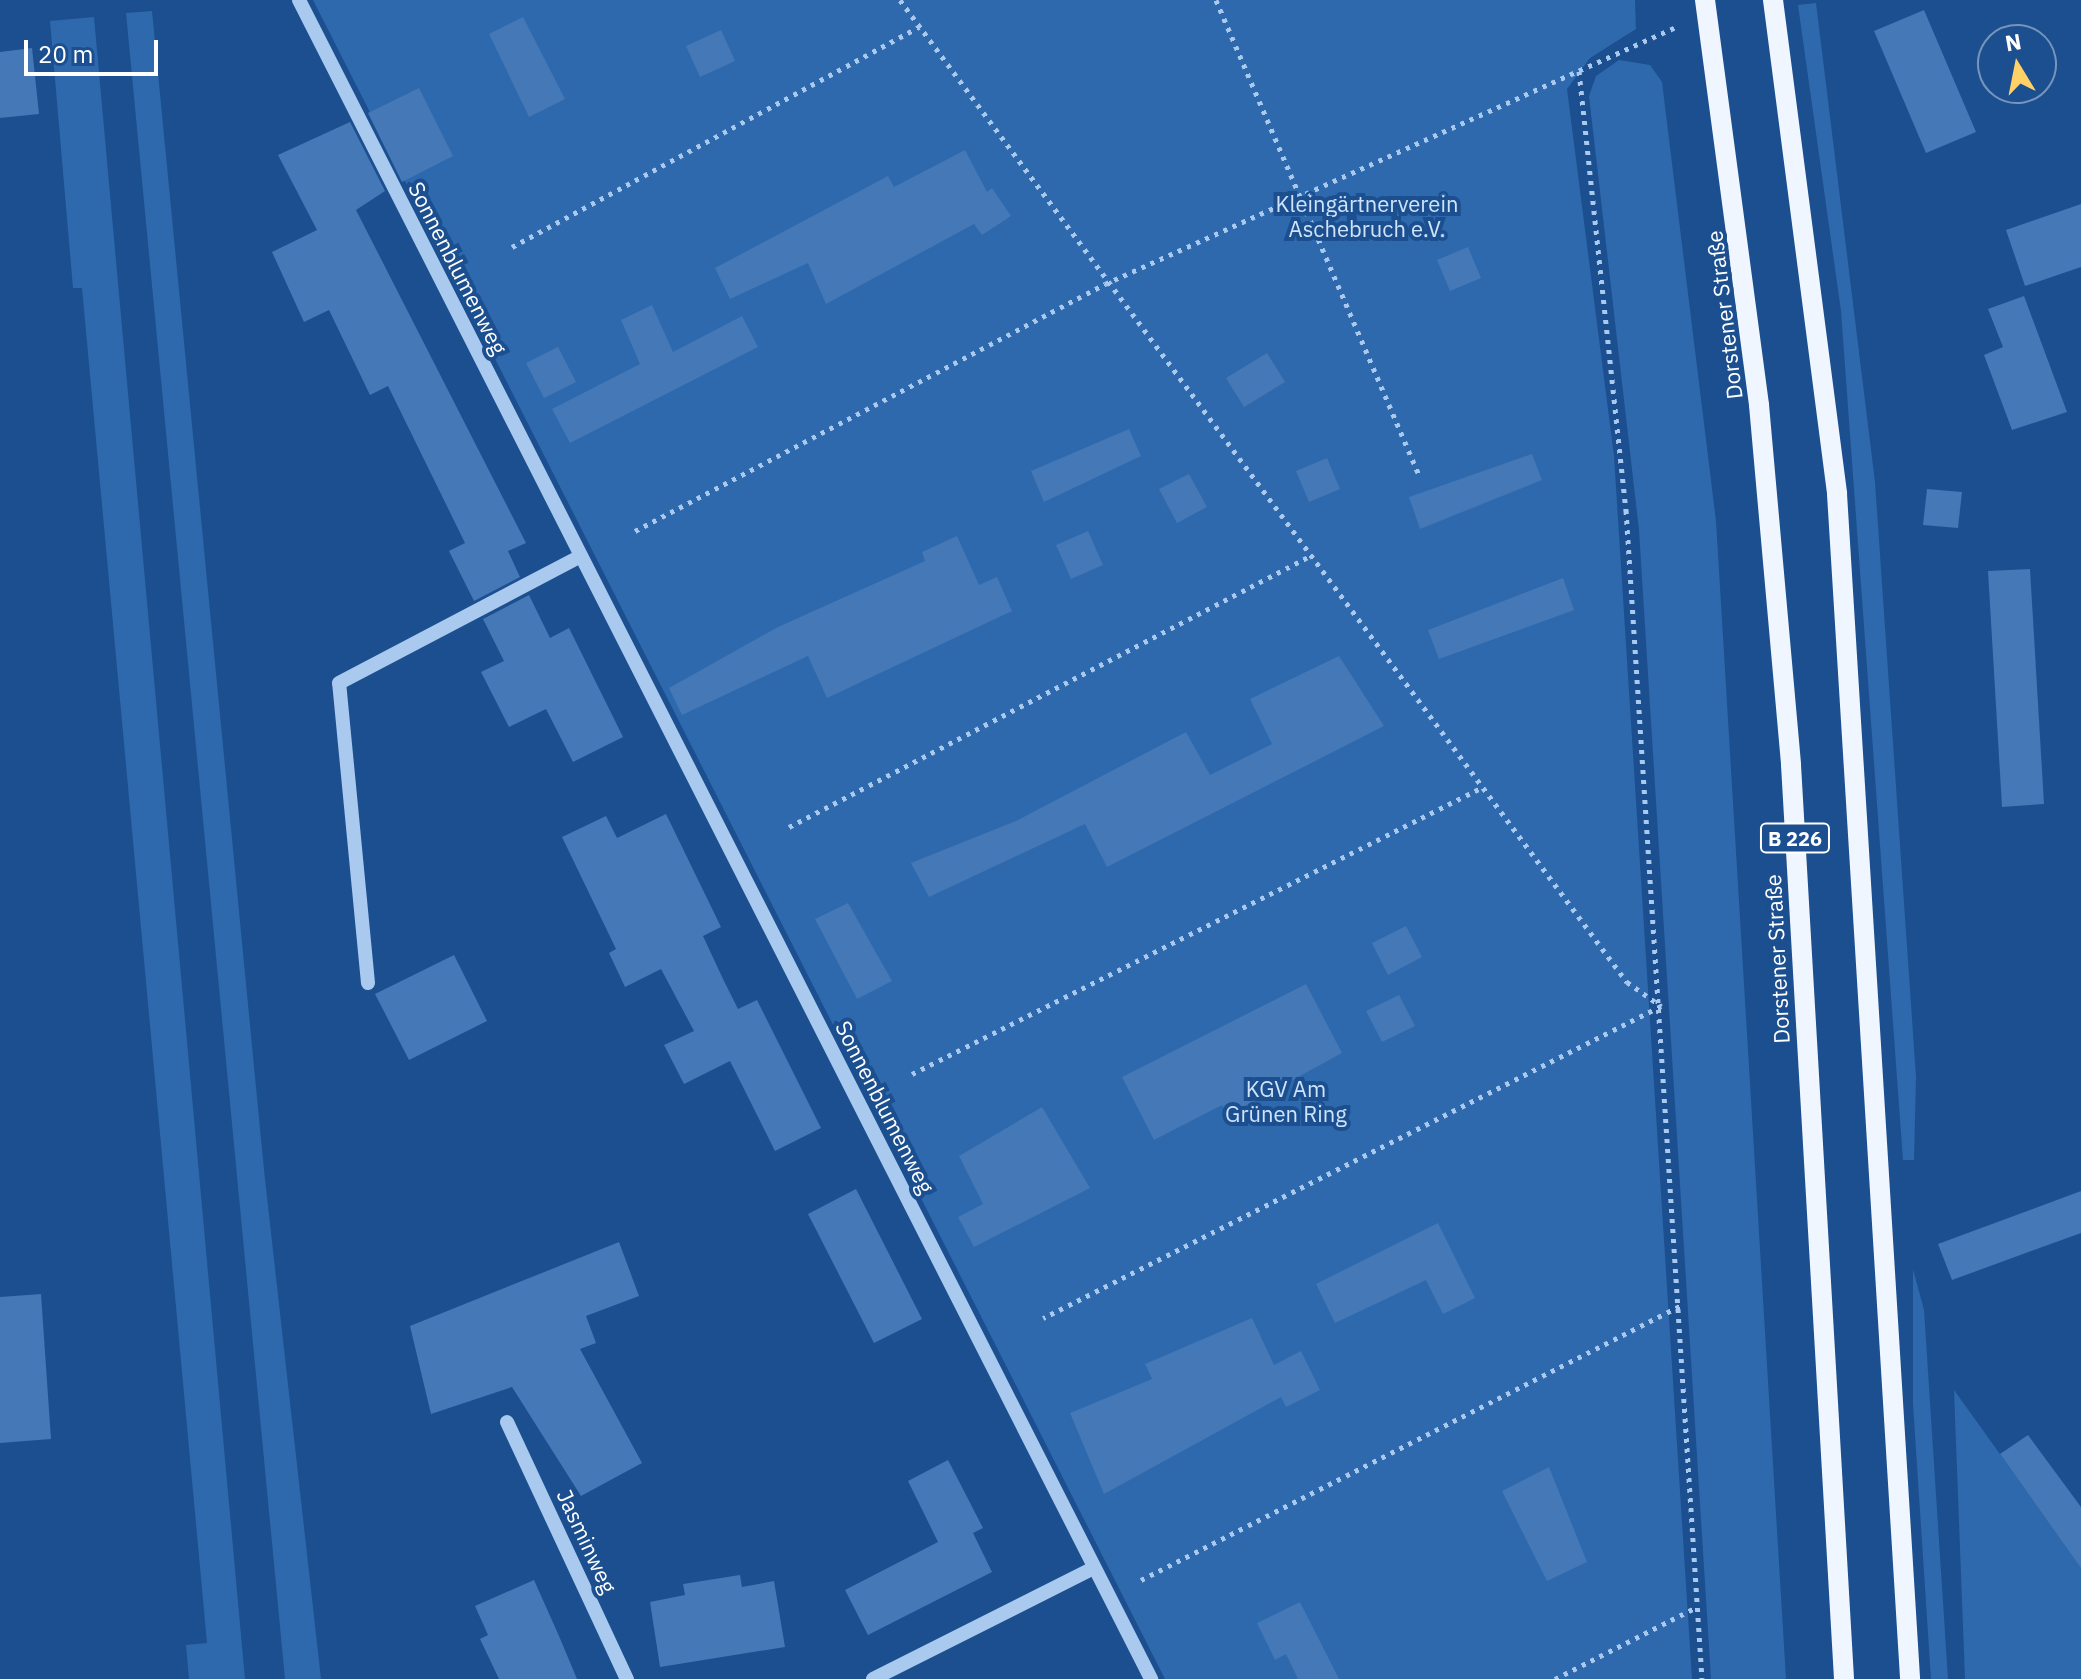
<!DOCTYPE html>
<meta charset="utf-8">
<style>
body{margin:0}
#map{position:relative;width:2081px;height:1679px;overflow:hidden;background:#1b4f8f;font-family:"IBM Plex Sans",sans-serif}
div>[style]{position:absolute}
.green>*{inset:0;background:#2e69ad}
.building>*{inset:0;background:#4478b7}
.path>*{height:5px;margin-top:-2.5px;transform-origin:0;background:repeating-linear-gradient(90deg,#a9c9ee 0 4px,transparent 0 10px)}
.minor>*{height:14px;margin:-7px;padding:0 7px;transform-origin:7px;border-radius:7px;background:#a9c9ee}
.major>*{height:20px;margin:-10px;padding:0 10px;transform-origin:10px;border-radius:10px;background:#f0f6ff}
span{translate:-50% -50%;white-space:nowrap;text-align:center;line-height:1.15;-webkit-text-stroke:8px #1b4f8f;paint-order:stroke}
.shield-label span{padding:2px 6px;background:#1b4f8f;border:2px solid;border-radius:6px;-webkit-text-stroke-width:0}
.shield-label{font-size:20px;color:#fff;font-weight:700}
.park-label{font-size:22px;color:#cfe3fa}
.street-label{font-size:22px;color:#fff}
.north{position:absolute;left:1977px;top:24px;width:80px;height:80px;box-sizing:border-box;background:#1b4f8f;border:2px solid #7695bc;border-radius:50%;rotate:350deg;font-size:22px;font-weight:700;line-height:32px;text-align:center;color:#fff}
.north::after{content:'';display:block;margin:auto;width:28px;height:36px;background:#ffd166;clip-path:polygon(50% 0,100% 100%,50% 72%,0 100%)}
.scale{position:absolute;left:24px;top:40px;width:134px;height:36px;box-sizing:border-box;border:4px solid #fff;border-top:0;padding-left:10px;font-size:24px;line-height:28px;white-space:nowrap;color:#fff;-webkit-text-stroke:6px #1b4f8f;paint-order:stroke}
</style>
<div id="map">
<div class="green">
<div style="clip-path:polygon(313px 0,1635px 0,1636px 29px,1590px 58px,1567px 89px,1614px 456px,1692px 1679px,1165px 1679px)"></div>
<div style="clip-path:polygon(1816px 3px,1875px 482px,1916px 1077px,1914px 1160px,1903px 1160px,1841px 311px,1798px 5px)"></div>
<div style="clip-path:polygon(152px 11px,264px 1170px,321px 1679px,285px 1679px,126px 13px)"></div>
<div style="clip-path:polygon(94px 17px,122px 327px,245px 1679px,189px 1679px,186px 1645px,207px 1643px,82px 288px,73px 288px,50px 21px)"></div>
<div style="clip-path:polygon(1619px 60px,1650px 65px,1662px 82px,1716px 521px,1786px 1679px,1711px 1679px,1639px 530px,1589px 96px,1596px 76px)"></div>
<div style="clip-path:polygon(1913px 1269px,1924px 1310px,1948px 1679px,1931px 1679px,1913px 1404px)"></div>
<div style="clip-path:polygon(1954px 1390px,2081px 1567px,2081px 1679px,1965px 1679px)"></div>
</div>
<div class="building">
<div style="clip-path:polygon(1924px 10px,1976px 132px,1926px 153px,1874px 31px)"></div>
<div style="clip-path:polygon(523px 17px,565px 99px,529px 117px,489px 34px)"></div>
<div style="clip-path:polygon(721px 30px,735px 61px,700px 77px,686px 46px)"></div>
<div style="clip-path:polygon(32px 48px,39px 114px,0 118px,0 52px)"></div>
<div style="clip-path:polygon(419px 88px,453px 156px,402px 182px,368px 113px)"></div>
<div style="clip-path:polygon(350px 122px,385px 191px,356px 210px,526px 543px,508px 551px,520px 577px,474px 601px,449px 551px,465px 543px,388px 386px,370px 395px,329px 310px,304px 322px,272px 252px,317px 230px,278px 155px)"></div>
<div style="clip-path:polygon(965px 150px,987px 192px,992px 188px,1011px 216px,982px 235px,974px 224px,826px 304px,808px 263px,730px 299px,715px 268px,888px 176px,894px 187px)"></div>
<div style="clip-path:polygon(2081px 204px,2081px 267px,2025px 286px,2006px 230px)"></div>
<div style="clip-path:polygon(1468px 247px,1481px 278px,1450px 291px,1437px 260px)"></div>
<div style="clip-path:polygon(2024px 296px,2067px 412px,2012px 430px,1984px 355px,2003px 347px,1988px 309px)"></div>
<div style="clip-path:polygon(652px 305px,673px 352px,742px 316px,758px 347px,570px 443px,552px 409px,640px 364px,621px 320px)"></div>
<div style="clip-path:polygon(558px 347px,576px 382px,544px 398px,526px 363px)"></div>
<div style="clip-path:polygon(1267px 353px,1285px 382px,1244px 407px,1226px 378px)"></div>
<div style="clip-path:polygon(1129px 429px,1141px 456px,1044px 502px,1031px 471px)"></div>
<div style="clip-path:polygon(1532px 454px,1542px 480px,1420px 529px,1409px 497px)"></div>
<div style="clip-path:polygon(1327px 458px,1340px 489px,1309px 502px,1296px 471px)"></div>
<div style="clip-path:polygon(1189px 474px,1207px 507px,1177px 523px,1159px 489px)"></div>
<div style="clip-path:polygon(1927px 489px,1962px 492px,1958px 528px,1923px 525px)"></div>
<div style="clip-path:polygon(1088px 531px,1103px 565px,1071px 579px,1056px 545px)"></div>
<div style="clip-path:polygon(957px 536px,979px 585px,997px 577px,1012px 611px,827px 698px,808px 656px,682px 715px,669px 688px,778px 627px,925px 561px,922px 552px)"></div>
<div style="clip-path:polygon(2030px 569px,2044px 804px,2002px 807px,1988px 571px)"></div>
<div style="clip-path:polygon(1563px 578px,1574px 610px,1439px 659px,1428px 630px)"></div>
<div style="clip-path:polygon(529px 595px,550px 638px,569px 628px,623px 737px,573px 762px,546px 709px,509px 727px,481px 672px,504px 661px,483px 619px)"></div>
<div style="clip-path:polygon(1339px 656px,1384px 726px,1107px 867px,1085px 824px,929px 897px,911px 863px,1016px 821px,1186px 732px,1210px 775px,1272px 744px,1250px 699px)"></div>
<div style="clip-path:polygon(666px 814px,721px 927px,703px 936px,723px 979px,738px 1009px,757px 1000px,821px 1128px,775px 1151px,730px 1061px,684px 1084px,664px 1045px,694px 1031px,661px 969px,625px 987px,609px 953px,616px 949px,562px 837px,606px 816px,617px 838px)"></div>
<div style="clip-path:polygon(848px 903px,892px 981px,857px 999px,815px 919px)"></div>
<div style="clip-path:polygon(1406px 926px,1422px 957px,1388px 975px,1372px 943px)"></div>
<div style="clip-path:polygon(454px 955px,487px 1021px,409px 1060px,375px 994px)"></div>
<div style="clip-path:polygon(1306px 984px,1342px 1053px,1228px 1115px,1222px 1105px,1154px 1140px,1122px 1077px)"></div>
<div style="clip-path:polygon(1399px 995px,1415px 1026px,1382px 1042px,1366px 1011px)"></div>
<div style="clip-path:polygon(1042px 1107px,1090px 1188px,974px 1247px,958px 1217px,983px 1204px,959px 1156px)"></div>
<div style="clip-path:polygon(856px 1189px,922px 1319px,874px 1343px,808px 1214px)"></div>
<div style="clip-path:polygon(2081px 1191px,2081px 1233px,1952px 1280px,1938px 1244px)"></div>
<div style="clip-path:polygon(1438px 1223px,1475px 1298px,1443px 1314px,1426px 1280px,1335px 1323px,1316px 1284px)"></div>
<div style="clip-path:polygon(619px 1242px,639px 1296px,586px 1316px,596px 1343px,580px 1349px,642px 1463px,581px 1496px,512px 1387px,431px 1414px,410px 1326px)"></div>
<div style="clip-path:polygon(41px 1294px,51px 1439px,0 1443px,0 1297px)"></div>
<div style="clip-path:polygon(1252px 1318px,1274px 1365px,1301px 1351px,1320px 1390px,1286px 1407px,1281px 1397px,1104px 1494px,1070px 1413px,1152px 1379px,1145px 1364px)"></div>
<div style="clip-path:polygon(2028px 1435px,2081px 1507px,2081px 1568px,2000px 1454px)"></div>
<div style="clip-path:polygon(948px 1460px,983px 1528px,973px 1533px,992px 1572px,868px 1635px,845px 1590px,938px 1542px,908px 1481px)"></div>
<div style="clip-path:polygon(1549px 1467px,1587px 1562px,1547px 1581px,1502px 1491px)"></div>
<div style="clip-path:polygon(740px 1575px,742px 1587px,774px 1581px,785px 1647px,660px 1667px,650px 1602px,685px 1595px,683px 1584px)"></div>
<div style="clip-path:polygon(534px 1580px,559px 1636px,577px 1679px,499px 1679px,480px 1639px,488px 1635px,475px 1606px)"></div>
<div style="clip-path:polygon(1300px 1602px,1339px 1679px,1298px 1679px,1286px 1654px,1275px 1660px,1257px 1623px)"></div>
</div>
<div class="path">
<div style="left:900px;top:0;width:1222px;rotate:53.49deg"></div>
<div style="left:1627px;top:982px;width:42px;rotate:35.2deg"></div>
<div style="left:1661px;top:1006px;width:692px;rotate:153.21deg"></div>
<div style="left:1216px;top:0;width:517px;rotate:66.86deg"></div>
<div style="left:1579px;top:71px;width:442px;rotate:83.9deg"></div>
<div style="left:1626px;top:510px;width:1171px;rotate:86.28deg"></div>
<div style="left:512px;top:247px;width:463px;rotate:-28.4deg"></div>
<div style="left:635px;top:531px;width:531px;rotate:-27.72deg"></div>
<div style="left:1105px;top:284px;width:628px;rotate:-24.24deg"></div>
<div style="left:789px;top:827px;width:587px;rotate:-27.48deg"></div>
<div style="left:912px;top:1074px;width:639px;rotate:-26.69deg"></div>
<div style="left:1141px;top:1580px;width:605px;rotate:-26.95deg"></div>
<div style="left:1555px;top:1679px;width:159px;rotate:-26.9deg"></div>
</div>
<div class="minor">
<div style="left:299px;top:0;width:1883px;rotate:63.09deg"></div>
<div style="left:368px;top:983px;width:301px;rotate:-95.5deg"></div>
<div style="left:339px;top:683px;width:273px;rotate:-27.7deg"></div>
<div style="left:507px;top:1422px;width:284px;rotate:65deg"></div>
<div style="left:873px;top:1679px;width:247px;rotate:-26.7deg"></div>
</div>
<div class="major">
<div style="left:1705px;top:0;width:409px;rotate:82.4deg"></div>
<div style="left:1759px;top:405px;width:361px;rotate:84.9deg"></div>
<div style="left:1791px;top:765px;width:916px;rotate:86.68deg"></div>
<div style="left:1773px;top:0;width:498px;rotate:82.6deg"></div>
<div style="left:1837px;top:494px;width:1187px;rotate:86.47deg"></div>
</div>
<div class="shield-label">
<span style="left:1795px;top:838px">B 226</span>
</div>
<div class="park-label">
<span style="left:1367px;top:216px">Kleingärtnerverein<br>Aschebruch e.V.</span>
<span style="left:1286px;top:1101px">KGV Am<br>Grünen Ring</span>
</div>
<div class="street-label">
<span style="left:458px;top:268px;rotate:63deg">Sonnenblumenweg</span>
<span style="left:1724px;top:315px;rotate:-97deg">Dorstener Straße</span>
<span style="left:1777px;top:959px;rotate:-93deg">Dorstener Straße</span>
<span style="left:885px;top:1107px;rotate:63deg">Sonnenblumenweg</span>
<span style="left:587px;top:1541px;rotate:65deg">Jasminweg</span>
</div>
<div class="north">N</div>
<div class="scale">20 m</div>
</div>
